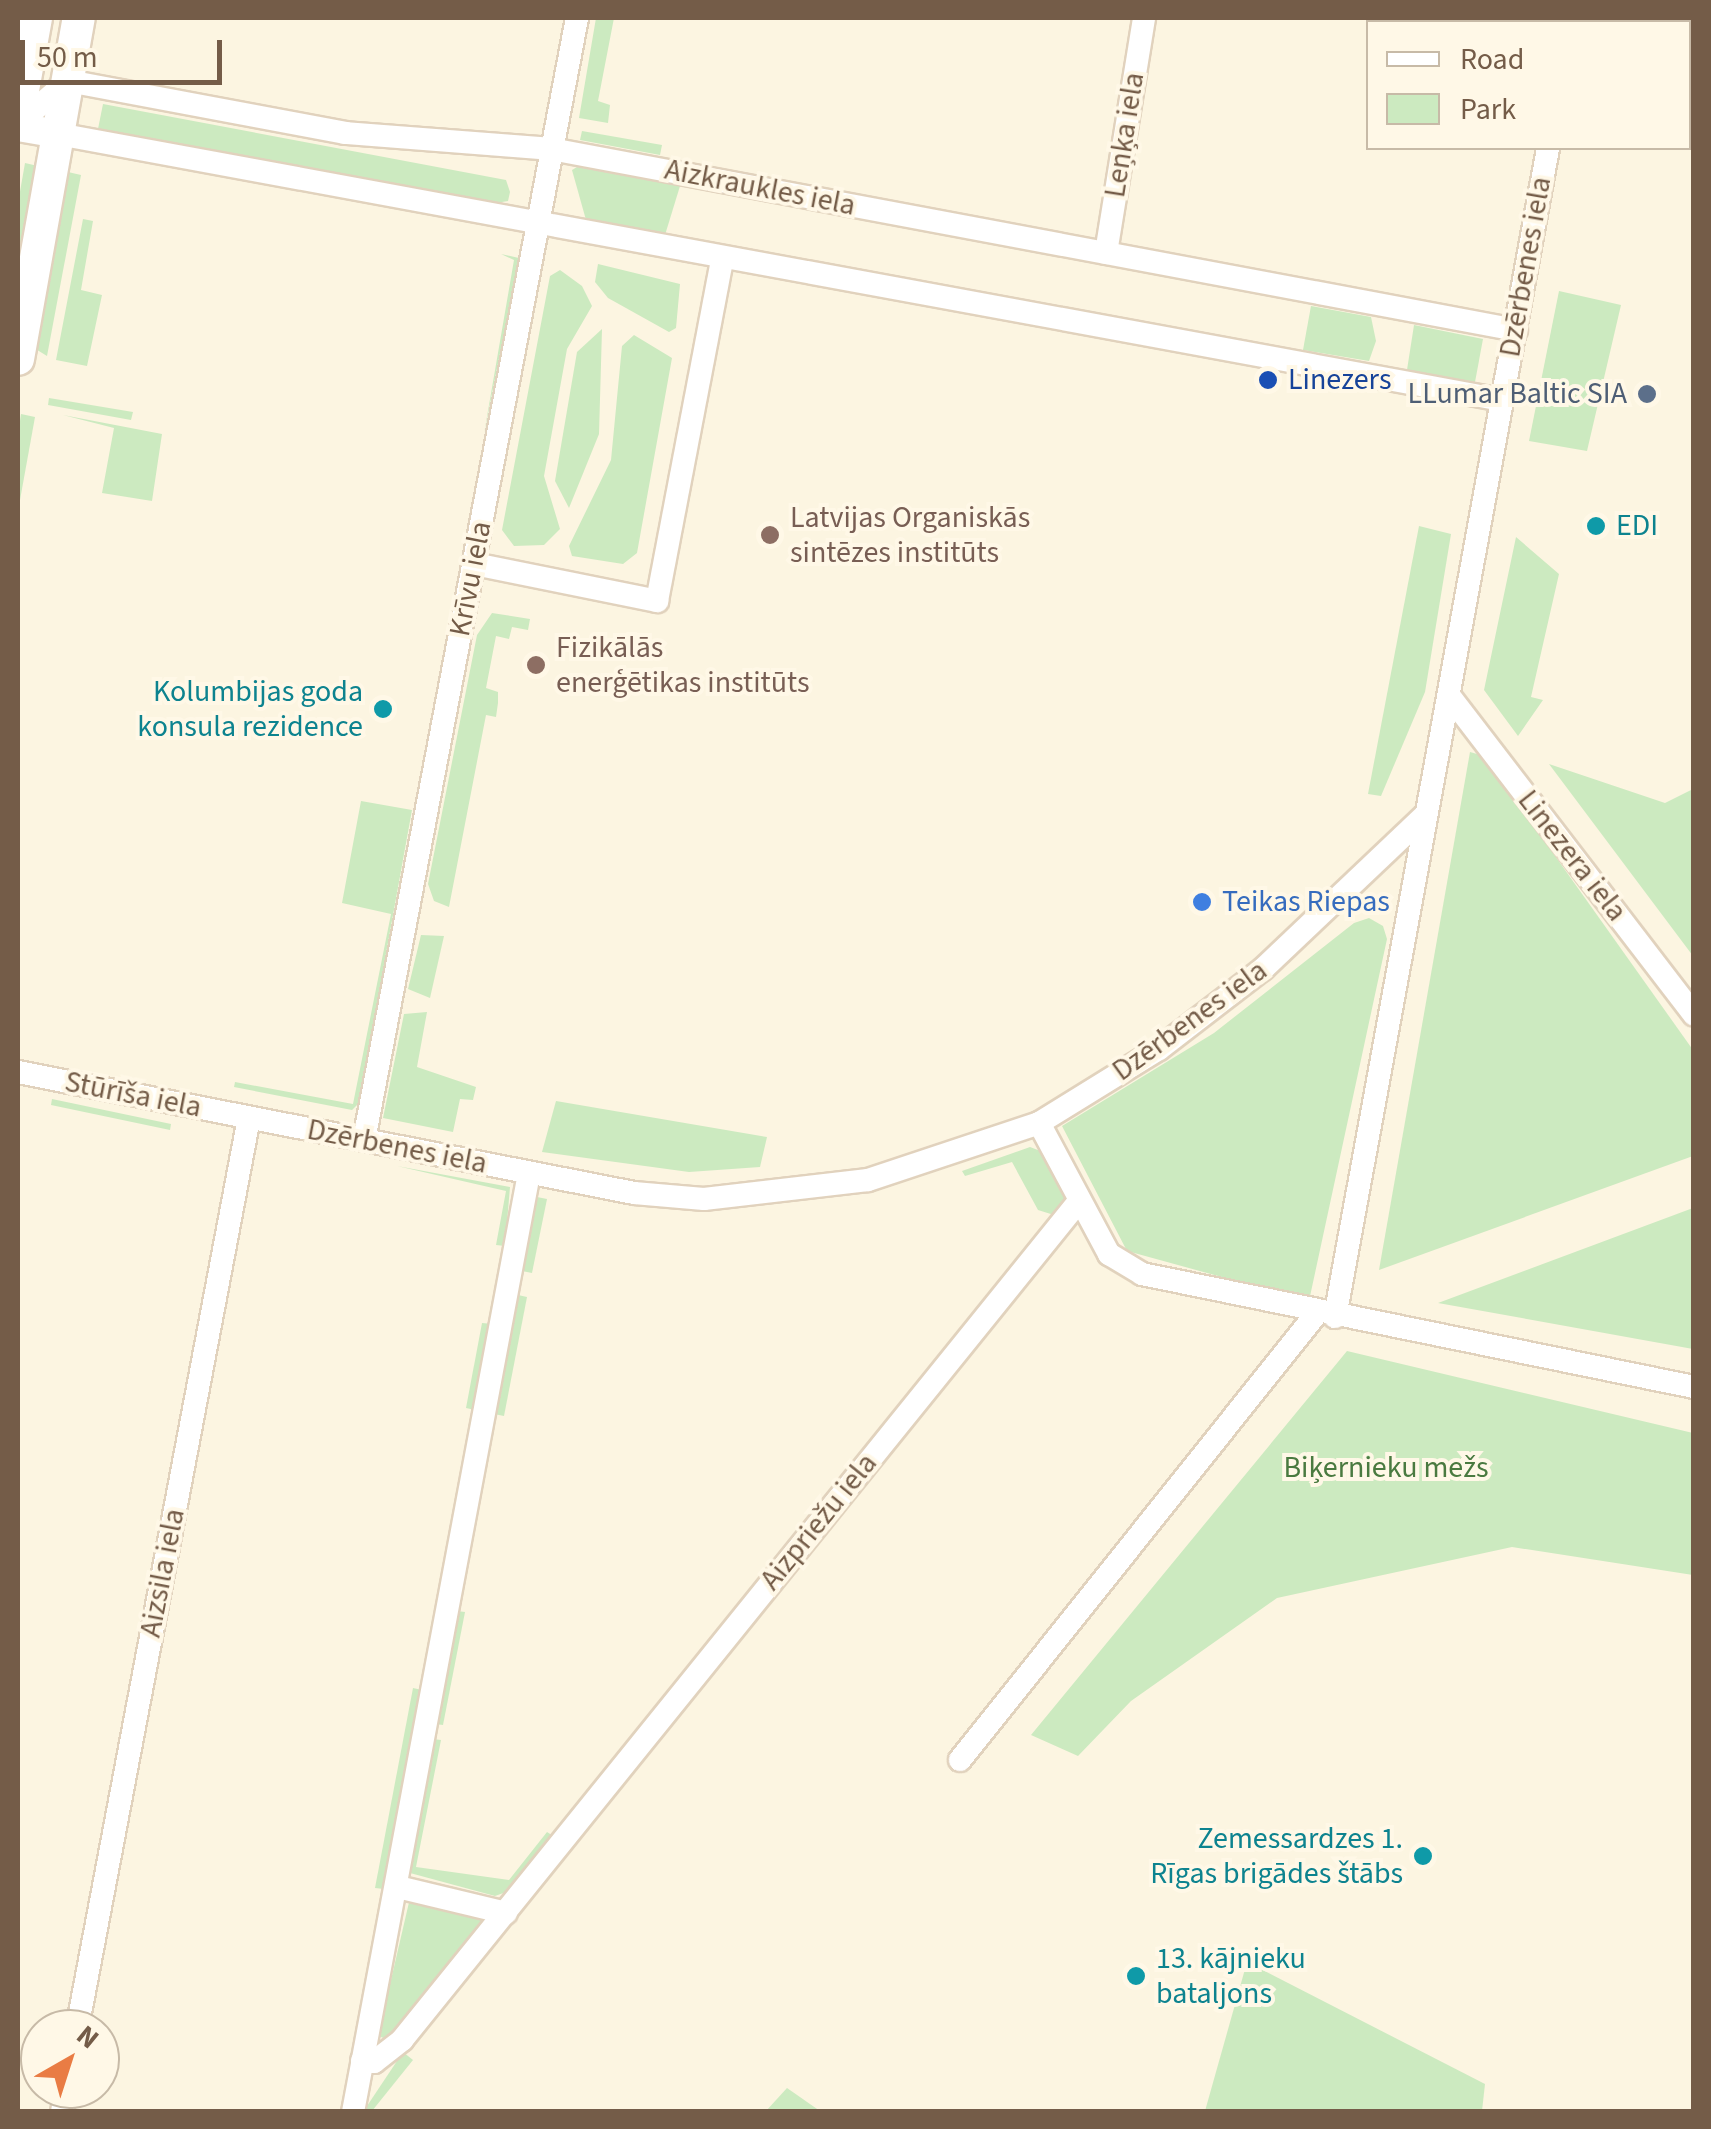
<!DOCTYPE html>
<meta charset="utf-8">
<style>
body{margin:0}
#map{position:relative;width:1711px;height:2129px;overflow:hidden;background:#fcf5e1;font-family:"Source Sans 3",sans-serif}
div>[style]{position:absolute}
.green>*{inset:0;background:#cceac0}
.roads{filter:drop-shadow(2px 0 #e1d2bd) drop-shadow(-2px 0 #e1d2bd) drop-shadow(0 2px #e1d2bd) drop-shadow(0 -2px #e1d2bd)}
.minor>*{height:22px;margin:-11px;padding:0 11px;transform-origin:11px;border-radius:11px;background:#fff}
.tertiary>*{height:28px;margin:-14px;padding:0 14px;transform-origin:14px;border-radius:14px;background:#fff}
.secondary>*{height:32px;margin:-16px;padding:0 16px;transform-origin:16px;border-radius:16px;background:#fff}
.dots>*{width:28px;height:28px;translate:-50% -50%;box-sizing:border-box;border:5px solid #fff8e7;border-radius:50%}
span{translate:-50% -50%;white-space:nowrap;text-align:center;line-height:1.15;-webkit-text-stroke:8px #fff8e7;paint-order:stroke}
.street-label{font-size:30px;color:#745c48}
.transit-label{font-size:30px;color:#164399}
.left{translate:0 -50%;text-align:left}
.service-label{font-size:30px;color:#4e5e75}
.right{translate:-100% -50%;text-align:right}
.education-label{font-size:30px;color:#785e54}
.culture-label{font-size:30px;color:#0d838f}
.shop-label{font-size:30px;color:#366cbe}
.park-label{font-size:30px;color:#4a7a40}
.frame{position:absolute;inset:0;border:20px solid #745c48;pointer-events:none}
.legend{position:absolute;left:1366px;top:20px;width:325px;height:130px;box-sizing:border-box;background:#fff8e7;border:2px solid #c7baa7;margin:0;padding:12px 18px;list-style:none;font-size:30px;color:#745c48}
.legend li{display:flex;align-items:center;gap:20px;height:50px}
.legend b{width:50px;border:2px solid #c7baa7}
.north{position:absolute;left:20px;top:2009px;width:100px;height:100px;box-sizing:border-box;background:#fff8e7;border:2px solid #c7baa7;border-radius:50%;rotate:39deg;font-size:28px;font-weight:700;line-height:40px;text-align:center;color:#745c48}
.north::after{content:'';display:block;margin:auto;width:35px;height:45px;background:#e97c44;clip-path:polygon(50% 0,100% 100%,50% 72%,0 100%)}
.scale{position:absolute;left:20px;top:40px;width:202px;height:45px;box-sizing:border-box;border:5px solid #745c48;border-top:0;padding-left:12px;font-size:30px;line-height:35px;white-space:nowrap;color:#745c48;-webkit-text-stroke:8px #fff8e7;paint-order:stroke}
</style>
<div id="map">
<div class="green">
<div style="clip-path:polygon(596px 18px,614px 18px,598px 101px,610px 105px,608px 123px,579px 118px)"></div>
<div style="clip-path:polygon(103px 104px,506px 180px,510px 192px,508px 201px,496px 203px,98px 129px)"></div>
<div style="clip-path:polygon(582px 131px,662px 145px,660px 155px,580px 140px)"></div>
<div style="clip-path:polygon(25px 163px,38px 166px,18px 273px,18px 203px)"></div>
<div style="clip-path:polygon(577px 167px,680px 186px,665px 235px,586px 220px,572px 170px)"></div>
<div style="clip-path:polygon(68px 172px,81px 175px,47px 356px,34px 348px)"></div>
<div style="clip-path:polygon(83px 219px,93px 221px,81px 290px,102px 295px,87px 366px,56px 360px)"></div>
<div style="clip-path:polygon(501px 254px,519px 258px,484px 434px,514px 260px)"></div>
<div style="clip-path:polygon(598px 264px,680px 284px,676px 328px,669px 332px,608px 298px,595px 282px)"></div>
<div style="clip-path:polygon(560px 270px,582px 286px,592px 306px,567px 349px,544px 476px,560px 529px,544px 545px,514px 546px,502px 530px,550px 276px)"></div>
<div style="clip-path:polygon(1559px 291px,1621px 305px,1587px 451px,1529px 441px)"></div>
<div style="clip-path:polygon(1311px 306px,1371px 317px,1376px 341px,1369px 361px,1303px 350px)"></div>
<div style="clip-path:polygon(1414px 325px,1483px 339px,1475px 382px,1407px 370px)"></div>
<div style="clip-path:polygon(602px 329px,599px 434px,569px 508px,555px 481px,577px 352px)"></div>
<div style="clip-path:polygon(634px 335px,672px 358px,637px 553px,623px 564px,572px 556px,569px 546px,611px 460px,622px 346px)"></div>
<div style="clip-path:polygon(49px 398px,133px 412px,131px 420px,48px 405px)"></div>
<div style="clip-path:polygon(21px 414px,35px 417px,18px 511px,18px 434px)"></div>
<div style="clip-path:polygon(63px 415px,162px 434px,152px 501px,102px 493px,114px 428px)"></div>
<div style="clip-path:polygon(1419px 526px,1451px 534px,1425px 692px,1381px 796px,1368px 794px)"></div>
<div style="clip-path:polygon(1516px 537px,1559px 574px,1531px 697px,1543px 700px,1518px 736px,1484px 690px)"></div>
<div style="clip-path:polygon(492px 613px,530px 619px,528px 630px,512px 627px,509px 639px,496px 636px,486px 688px,498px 692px,498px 703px,496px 717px,486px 715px,449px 907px,434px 901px,428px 884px,477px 635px)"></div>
<div style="clip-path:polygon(1470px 752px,1484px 756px,1693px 1050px,1693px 1156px,1379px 1270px)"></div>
<div style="clip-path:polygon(1549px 764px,1665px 803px,1693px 789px,1693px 956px)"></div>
<div style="clip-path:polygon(361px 801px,412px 810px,359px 1103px,352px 1110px,234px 1087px,235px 1082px,353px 1104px,391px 914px,342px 903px)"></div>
<div style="clip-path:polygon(1369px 918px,1383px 926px,1387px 939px,1309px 1301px,1127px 1251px,1062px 1126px,1214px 1033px,1354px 923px)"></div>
<div style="clip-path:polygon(421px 935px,444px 936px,430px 998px,408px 989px)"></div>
<div style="clip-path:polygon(427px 1012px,417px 1067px,476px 1087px,473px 1100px,460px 1099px,453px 1132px,383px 1118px,404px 1014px)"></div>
<div style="clip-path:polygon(52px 1099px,171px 1124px,170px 1130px,51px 1105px)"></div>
<div style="clip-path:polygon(556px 1101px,767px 1137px,760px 1167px,689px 1172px,542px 1152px)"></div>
<div style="clip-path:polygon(1030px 1147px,1043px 1152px,1064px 1188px,1066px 1203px,1054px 1215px,1038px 1210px,1012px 1162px,965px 1176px,962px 1171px)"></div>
<div style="clip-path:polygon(397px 1166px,510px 1187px,505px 1246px,496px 1245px,506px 1191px)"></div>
<div style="clip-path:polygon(537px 1197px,547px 1199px,532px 1273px,522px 1271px)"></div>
<div style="clip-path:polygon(1693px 1208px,1693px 1349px,1438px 1303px)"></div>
<div style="clip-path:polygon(518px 1295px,527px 1297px,504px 1416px,494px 1414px)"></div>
<div style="clip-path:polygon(482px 1323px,493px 1324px,475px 1410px,466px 1408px)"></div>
<div style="clip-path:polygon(1347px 1351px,1693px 1433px,1693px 1575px,1512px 1547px,1277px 1598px,1131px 1701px,1078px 1756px,1031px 1735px)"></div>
<div style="clip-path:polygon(457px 1611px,465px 1612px,443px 1725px,435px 1724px)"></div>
<div style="clip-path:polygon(413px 1688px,422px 1690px,384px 1889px,375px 1888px)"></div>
<div style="clip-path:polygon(433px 1739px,441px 1740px,416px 1867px,509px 1880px,547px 1832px,555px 1837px,509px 1891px,495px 1896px,410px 1873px)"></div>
<div style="clip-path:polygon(410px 1898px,493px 1920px,392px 2041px,378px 2036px)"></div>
<div style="clip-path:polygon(1247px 1962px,1485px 2084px,1482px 2111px,1205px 2111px)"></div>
<div style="clip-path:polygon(403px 2052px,413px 2060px,372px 2111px,363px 2112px)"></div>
<div style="clip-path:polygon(787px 2088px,820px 2111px,766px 2111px)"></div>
</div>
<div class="roads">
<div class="minor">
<div style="left:1576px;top:22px;width:4px;rotate:-63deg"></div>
<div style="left:18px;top:124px;width:66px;rotate:-40.7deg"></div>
<div style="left:68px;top:81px;width:282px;rotate:10.6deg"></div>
<div style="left:345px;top:133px;width:207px;rotate:4.4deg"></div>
<div style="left:551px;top:149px;width:982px;rotate:10.62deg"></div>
<div style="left:58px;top:134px;width:1468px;rotate:10.44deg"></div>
<div style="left:1106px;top:253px;width:238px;rotate:-80.8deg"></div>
<div style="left:474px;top:564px;width:187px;rotate:11.4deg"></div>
<div style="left:657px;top:601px;width:348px;rotate:-79.2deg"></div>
<div style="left:1451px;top:698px;width:399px;rotate:52.5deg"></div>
<div style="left:18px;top:1072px;width:628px;rotate:11.11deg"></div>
<div style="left:634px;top:1193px;width:70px;rotate:4.9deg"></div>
<div style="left:704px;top:1199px;width:165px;rotate:-6.6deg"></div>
<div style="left:868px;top:1180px;width:180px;rotate:-18.4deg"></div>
<div style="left:1039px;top:1123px;width:141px;rotate:-31.7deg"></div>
<div style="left:1159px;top:1049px;width:131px;rotate:-37.6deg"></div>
<div style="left:1263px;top:969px;width:221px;rotate:-43.5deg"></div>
<div style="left:1039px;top:1123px;width:149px;rotate:61.9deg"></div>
<div style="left:1109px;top:1254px;width:39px;rotate:31deg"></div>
<div style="left:1142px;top:1274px;width:563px;rotate:11.57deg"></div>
<div style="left:364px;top:1140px;width:1142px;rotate:-79.25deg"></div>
<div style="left:1335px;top:1317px;width:1188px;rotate:-79.67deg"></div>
<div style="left:960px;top:1760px;width:571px;rotate:-51.4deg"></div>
<div style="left:398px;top:1887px;width:111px;rotate:13.5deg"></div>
<div style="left:77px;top:2029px;width:927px;rotate:-79.31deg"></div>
<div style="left:362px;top:2061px;width:12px;rotate:5deg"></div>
<div style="left:374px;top:2062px;width:36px;rotate:-38deg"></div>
<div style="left:402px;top:2040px;width:1078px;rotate:-51.1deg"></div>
<div style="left:62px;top:2112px;width:23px;rotate:-80deg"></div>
<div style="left:353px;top:2112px;width:955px;rotate:-79.38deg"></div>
</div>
<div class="tertiary">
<div style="left:18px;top:127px;width:41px;rotate:9.9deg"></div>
</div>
<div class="secondary">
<div style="left:18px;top:118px;width:102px;rotate:-79.8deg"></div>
<div style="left:18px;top:359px;width:346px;rotate:-79.9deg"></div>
</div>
</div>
<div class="dots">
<div style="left:1268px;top:380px;background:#1a4fb4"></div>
<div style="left:1647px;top:394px;background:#5c6f8a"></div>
<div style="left:1596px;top:526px;background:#0f9aa8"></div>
<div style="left:770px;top:535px;background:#8d6e63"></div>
<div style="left:536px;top:665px;background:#8d6e63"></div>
<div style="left:383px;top:709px;background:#0f9aa8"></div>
<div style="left:1202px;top:902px;background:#3f7fe0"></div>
<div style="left:1423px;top:1856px;background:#0f9aa8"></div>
<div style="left:1136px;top:1976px;background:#0f9aa8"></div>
</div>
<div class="street-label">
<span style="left:1125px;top:135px;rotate:-81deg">Leņķa iela</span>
<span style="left:760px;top:188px;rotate:11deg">Aizkraukles iela</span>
<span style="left:1526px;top:267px;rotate:-80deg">Dzērbenes iela</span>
<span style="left:471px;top:579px;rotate:-79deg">Krīvu iela</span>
<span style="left:1572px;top:856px;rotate:52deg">Linezera iela</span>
<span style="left:1190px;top:1021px;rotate:-36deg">Dzērbenes iela</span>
<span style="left:133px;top:1095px;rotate:11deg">Stūrīša iela</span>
<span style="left:397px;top:1147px;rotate:11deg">Dzērbenes iela</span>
<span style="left:819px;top:1522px;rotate:-51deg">Aizpriežu iela</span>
<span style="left:163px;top:1573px;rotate:-79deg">Aizsila iela</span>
</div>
<div class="transit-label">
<span class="left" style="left:1288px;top:380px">Linezers</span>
</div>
<div class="service-label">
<span class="right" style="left:1627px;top:394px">LLumar Baltic SIA</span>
</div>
<div class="education-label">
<span class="left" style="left:790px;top:535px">Latvijas Organiskās<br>sintēzes institūts</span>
<span class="left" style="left:556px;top:665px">Fizikālās<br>enerģētikas institūts</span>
</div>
<div class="culture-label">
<span class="left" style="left:1616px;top:526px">EDI</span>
<span class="right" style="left:363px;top:709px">Kolumbijas goda<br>konsula rezidence</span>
<span class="right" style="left:1403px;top:1856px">Zemessardzes 1.<br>Rīgas brigādes štābs</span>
<span class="left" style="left:1156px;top:1976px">13. kājnieku<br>bataljons</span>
</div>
<div class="shop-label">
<span class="left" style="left:1222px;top:902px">Teikas Riepas</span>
</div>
<div class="park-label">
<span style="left:1386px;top:1468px">Biķernieku mežs</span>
</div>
<div class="frame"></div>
<ul class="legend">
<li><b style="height:12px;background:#fff"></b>Road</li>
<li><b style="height:28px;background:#cceac0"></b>Park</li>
</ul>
<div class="north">N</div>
<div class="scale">50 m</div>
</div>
